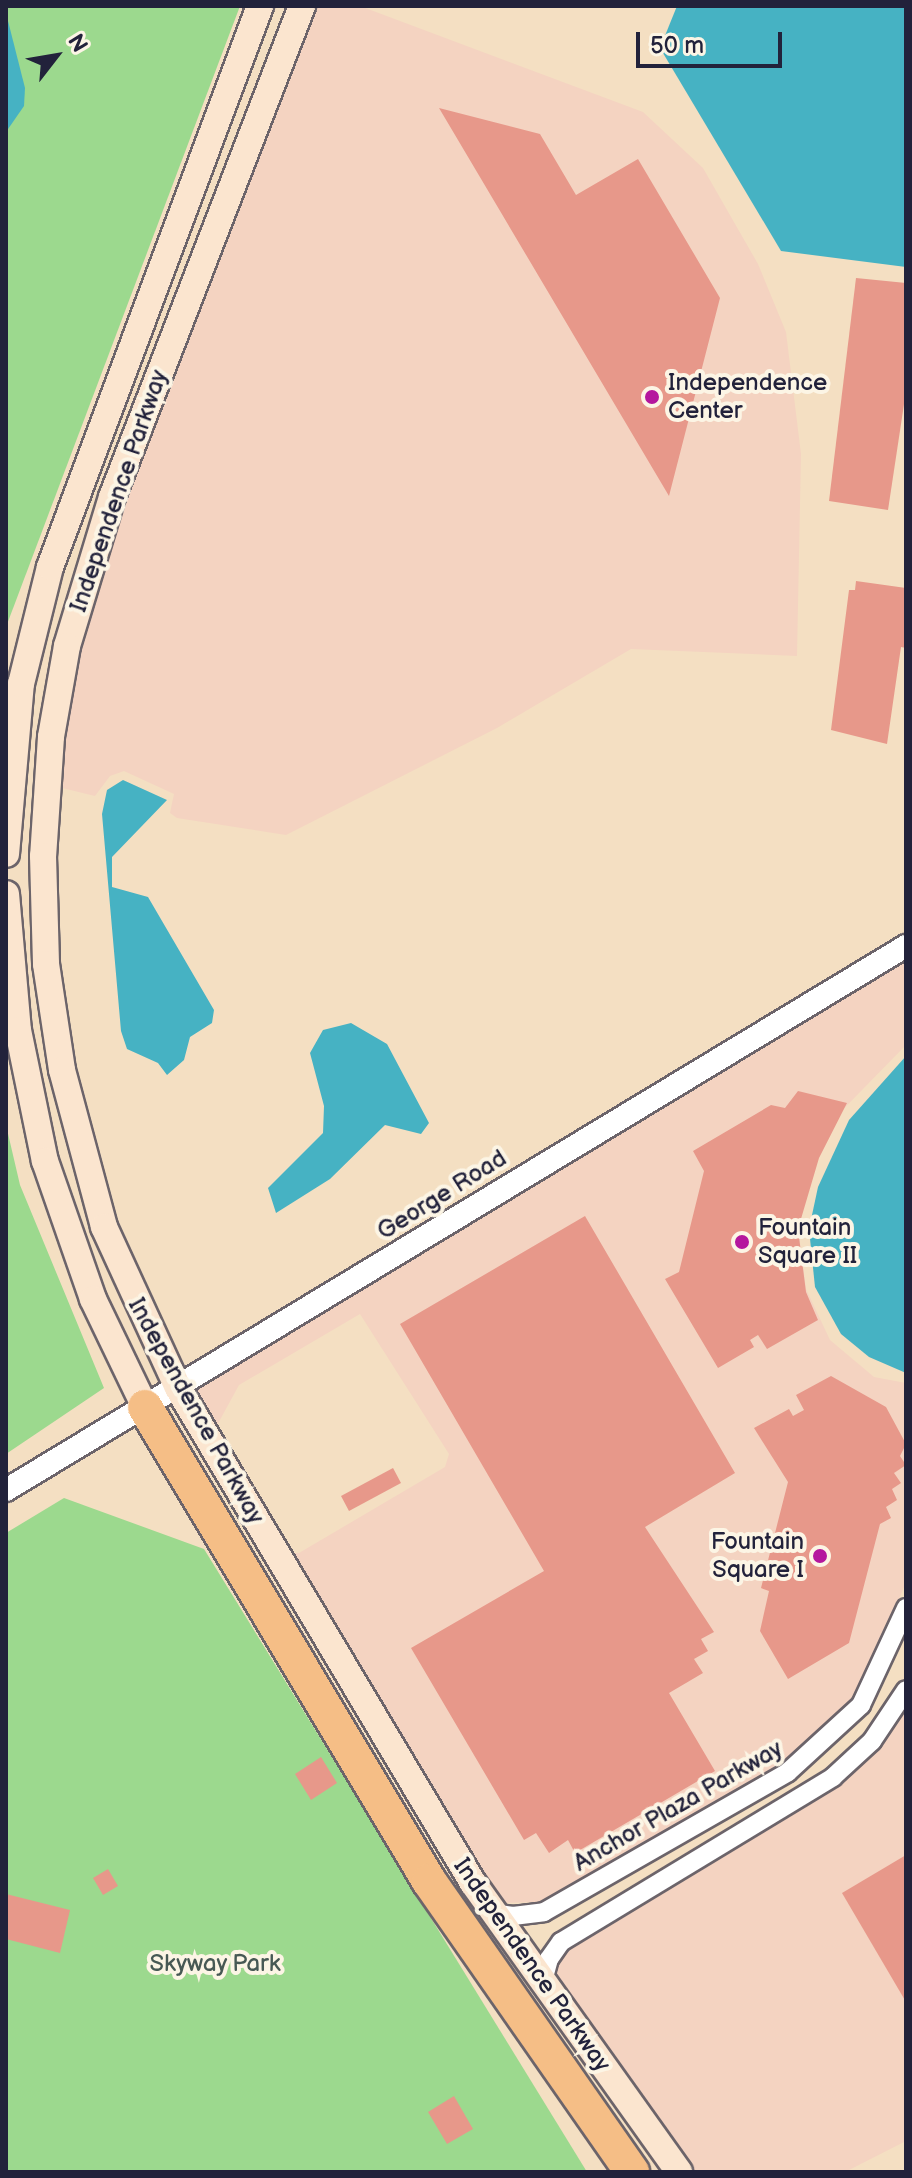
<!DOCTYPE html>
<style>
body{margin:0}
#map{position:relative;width:912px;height:2178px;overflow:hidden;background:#f4dfc2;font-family:"Balsamiq Sans",sans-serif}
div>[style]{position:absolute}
.built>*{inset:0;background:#f4d3c1}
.green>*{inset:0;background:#9cd98e}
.water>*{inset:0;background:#46b2c3}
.building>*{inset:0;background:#e7988a}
.roads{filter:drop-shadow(2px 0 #6c646a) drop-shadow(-2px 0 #6c646a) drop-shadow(0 2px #6c646a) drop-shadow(0 -2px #6c646a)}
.minor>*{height:18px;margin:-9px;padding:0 9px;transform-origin:9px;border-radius:9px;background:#fff}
.tertiary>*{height:22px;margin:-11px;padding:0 11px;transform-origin:11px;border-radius:11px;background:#fff}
.secondary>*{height:26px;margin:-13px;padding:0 13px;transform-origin:13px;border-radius:13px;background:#fbe5cf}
.motorway>*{height:34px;margin:-17px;padding:0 17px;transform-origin:17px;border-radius:17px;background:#f5be86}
.dots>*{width:22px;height:22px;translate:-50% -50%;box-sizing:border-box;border:4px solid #fcf5e5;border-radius:50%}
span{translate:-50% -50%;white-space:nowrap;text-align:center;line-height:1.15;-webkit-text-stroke:8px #fcf5e5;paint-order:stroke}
.poi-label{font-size:24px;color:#22223b}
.left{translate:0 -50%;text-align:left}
.right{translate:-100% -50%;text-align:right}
.street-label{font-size:24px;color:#22223b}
.park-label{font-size:24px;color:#475954}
.frame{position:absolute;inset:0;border:8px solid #22223b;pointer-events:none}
.north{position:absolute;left:16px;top:16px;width:80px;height:80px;-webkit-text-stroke:6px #fcf5e5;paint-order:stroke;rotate:59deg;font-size:22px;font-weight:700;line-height:32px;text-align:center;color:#22223b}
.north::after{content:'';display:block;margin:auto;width:28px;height:36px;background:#22223b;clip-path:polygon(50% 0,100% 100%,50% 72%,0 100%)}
.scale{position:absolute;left:636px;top:32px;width:146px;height:36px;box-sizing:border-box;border:4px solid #22223b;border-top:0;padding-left:10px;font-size:24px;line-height:28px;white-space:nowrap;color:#22223b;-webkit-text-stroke:6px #fcf5e5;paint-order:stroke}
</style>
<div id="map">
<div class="built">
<div style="clip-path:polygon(313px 6px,360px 6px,643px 112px,703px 168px,758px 264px,786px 332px,801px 454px,797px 656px,631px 649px,497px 728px,286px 835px,177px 818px,170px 813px,174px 794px,124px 771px,110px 776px,95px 796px,58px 787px,69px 691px,105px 549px)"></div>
<div style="clip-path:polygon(906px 957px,906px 1045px,820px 1133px,795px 1205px,806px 1289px,830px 1340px,874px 1377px,906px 1383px,906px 1582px,884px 1636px,852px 1699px,782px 1764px,540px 1902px,500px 1903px,288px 1553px,299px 1553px,445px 1467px,449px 1454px,360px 1314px,239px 1385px,215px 1429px,192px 1391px)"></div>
<div style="clip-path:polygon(906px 1709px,906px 2141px,845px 2172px,693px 2172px,555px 1974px,559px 1963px,568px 1950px,839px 1785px,881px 1746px)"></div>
</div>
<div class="green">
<div style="clip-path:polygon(6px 6px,240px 6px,6px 627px)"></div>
<div style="clip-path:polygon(6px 1125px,20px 1185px,104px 1388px,6px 1454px)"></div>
<div style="clip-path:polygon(64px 1498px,204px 1549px,587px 2172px,6px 2172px,6px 1533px)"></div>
</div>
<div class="water">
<div style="clip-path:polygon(677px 6px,906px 6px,906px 267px,781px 251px,660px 48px)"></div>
<div style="clip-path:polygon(6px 13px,25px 88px,24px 106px,6px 132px)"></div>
<div style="clip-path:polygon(123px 780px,167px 800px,112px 857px,112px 887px,148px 897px,214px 1010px,212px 1023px,190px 1037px,184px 1060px,167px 1075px,158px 1063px,127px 1049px,121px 1031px,102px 814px,107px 790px)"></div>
<div style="clip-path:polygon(351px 1023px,387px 1044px,429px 1123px,421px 1134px,385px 1125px,330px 1179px,276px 1213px,268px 1188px,323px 1133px,324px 1106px,310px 1053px,323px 1030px)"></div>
<div style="clip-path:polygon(906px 1056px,906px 1373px,869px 1357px,841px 1334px,815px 1287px,809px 1229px,818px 1187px,849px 1120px)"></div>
</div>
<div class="building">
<div style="clip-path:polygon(439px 108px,540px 134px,576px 195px,638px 159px,720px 298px,669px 496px)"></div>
<div style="clip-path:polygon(856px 278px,906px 283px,906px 391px,888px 510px,829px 501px)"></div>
<div style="clip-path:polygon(856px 581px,906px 588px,906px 648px,901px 647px,887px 744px,831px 730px,849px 590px,855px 590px)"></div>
<div style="clip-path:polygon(798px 1091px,847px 1103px,819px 1158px,798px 1229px,806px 1292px,818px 1320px,767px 1349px,758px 1335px,750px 1340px,754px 1347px,718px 1368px,665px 1279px,679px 1272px,704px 1171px,693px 1151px,771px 1105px,785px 1108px)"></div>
<div style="clip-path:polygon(585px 1216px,735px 1473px,645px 1527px,714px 1632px,701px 1639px,708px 1651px,694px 1659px,703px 1673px,669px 1693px,715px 1771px,575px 1853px,568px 1840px,549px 1853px,536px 1833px,524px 1840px,411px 1648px,544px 1571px,400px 1324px)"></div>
<div style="clip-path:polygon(831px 1376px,886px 1407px,906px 1444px,900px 1456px,906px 1465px,894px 1473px,901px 1483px,892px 1489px,897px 1500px,886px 1507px,891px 1518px,880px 1524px,849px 1643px,788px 1679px,760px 1631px,769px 1591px,761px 1588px,788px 1482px,754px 1428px,789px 1409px,793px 1416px,804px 1410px,796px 1395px)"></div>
<div style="clip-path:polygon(393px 1468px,401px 1483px,349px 1511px,341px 1496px)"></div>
<div style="clip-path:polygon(321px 1757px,337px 1783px,311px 1800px,295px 1774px)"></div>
<div style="clip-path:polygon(906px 1855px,906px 2002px,842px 1893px)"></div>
<div style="clip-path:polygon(108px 1869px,118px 1886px,103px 1895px,93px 1878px)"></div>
<div style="clip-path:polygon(6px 1894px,70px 1910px,60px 1953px,6px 1939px)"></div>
<div style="clip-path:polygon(454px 2096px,473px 2129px,447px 2144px,428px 2112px)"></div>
</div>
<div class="roads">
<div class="minor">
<div style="left:492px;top:1913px;width:21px;rotate:8deg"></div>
<div style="left:513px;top:1916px;width:31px;rotate:-7deg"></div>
<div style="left:544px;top:1912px;width:281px;rotate:-29.8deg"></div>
<div style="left:788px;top:1772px;width:99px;rotate:-42.5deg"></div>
<div style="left:861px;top:1705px;width:107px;rotate:-65.1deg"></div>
<div style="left:542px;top:1985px;width:27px;rotate:-75deg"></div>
<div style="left:549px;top:1959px;width:21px;rotate:-55deg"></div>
<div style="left:561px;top:1942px;width:318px;rotate:-31.2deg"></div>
<div style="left:833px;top:1777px;width:53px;rotate:-42.7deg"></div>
<div style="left:872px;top:1741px;width:61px;rotate:-56.3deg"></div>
</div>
<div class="tertiary">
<div style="left:6px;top:1490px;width:1052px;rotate:-31.15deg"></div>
</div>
<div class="secondary">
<div style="left:302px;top:6px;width:526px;rotate:111.15deg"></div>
<div style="left:112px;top:497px;width:156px;rotate:106.8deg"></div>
<div style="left:67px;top:646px;width:92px;rotate:100deg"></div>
<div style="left:51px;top:737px;width:119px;rotate:93.8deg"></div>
<div style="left:43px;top:856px;width:108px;rotate:88.4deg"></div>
<div style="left:46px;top:964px;width:107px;rotate:81.4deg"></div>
<div style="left:62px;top:1070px;width:163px;rotate:75deg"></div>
<div style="left:104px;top:1227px;width:177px;rotate:65.3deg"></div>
<div style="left:178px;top:1388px;width:576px;rotate:59.21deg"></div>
<div style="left:473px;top:1883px;width:355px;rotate:54.5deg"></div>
<div style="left:6px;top:854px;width:171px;rotate:-85deg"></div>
<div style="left:21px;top:684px;width:121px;rotate:-76.1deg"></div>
<div style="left:50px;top:567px;width:599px;rotate:-69.48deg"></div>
<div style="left:6px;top:894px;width:137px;rotate:85deg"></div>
<div style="left:18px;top:1030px;width:134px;rotate:78.4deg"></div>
<div style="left:45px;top:1161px;width:146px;rotate:70.8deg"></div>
<div style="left:93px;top:1299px;width:120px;rotate:64.3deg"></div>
</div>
<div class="motorway">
<div style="left:145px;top:1407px;width:553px;rotate:59.07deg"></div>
<div style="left:429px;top:1881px;width:355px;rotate:55.1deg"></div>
</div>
</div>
<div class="dots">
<div style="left:652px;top:397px;background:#b5179e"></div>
<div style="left:742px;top:1242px;background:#b5179e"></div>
<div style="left:820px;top:1556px;background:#b5179e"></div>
</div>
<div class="poi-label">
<span class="left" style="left:668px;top:397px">Independence<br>Center</span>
<span class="left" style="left:758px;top:1242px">Fountain<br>Square II</span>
<span class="right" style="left:804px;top:1556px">Fountain<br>Square I</span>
</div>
<div class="street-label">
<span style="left:119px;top:491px;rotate:-71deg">Independence Parkway</span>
<span style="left:442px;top:1195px;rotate:-32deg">George Road</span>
<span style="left:196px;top:1411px;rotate:61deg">Independence Parkway</span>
<span style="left:678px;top:1806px;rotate:-30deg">Anchor Plaza Parkway</span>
<span style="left:532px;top:1965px;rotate:55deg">Independence Parkway</span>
</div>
<div class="park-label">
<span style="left:215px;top:1964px">Skyway Park</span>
</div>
<div class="frame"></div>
<div class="north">N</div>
<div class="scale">50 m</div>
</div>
